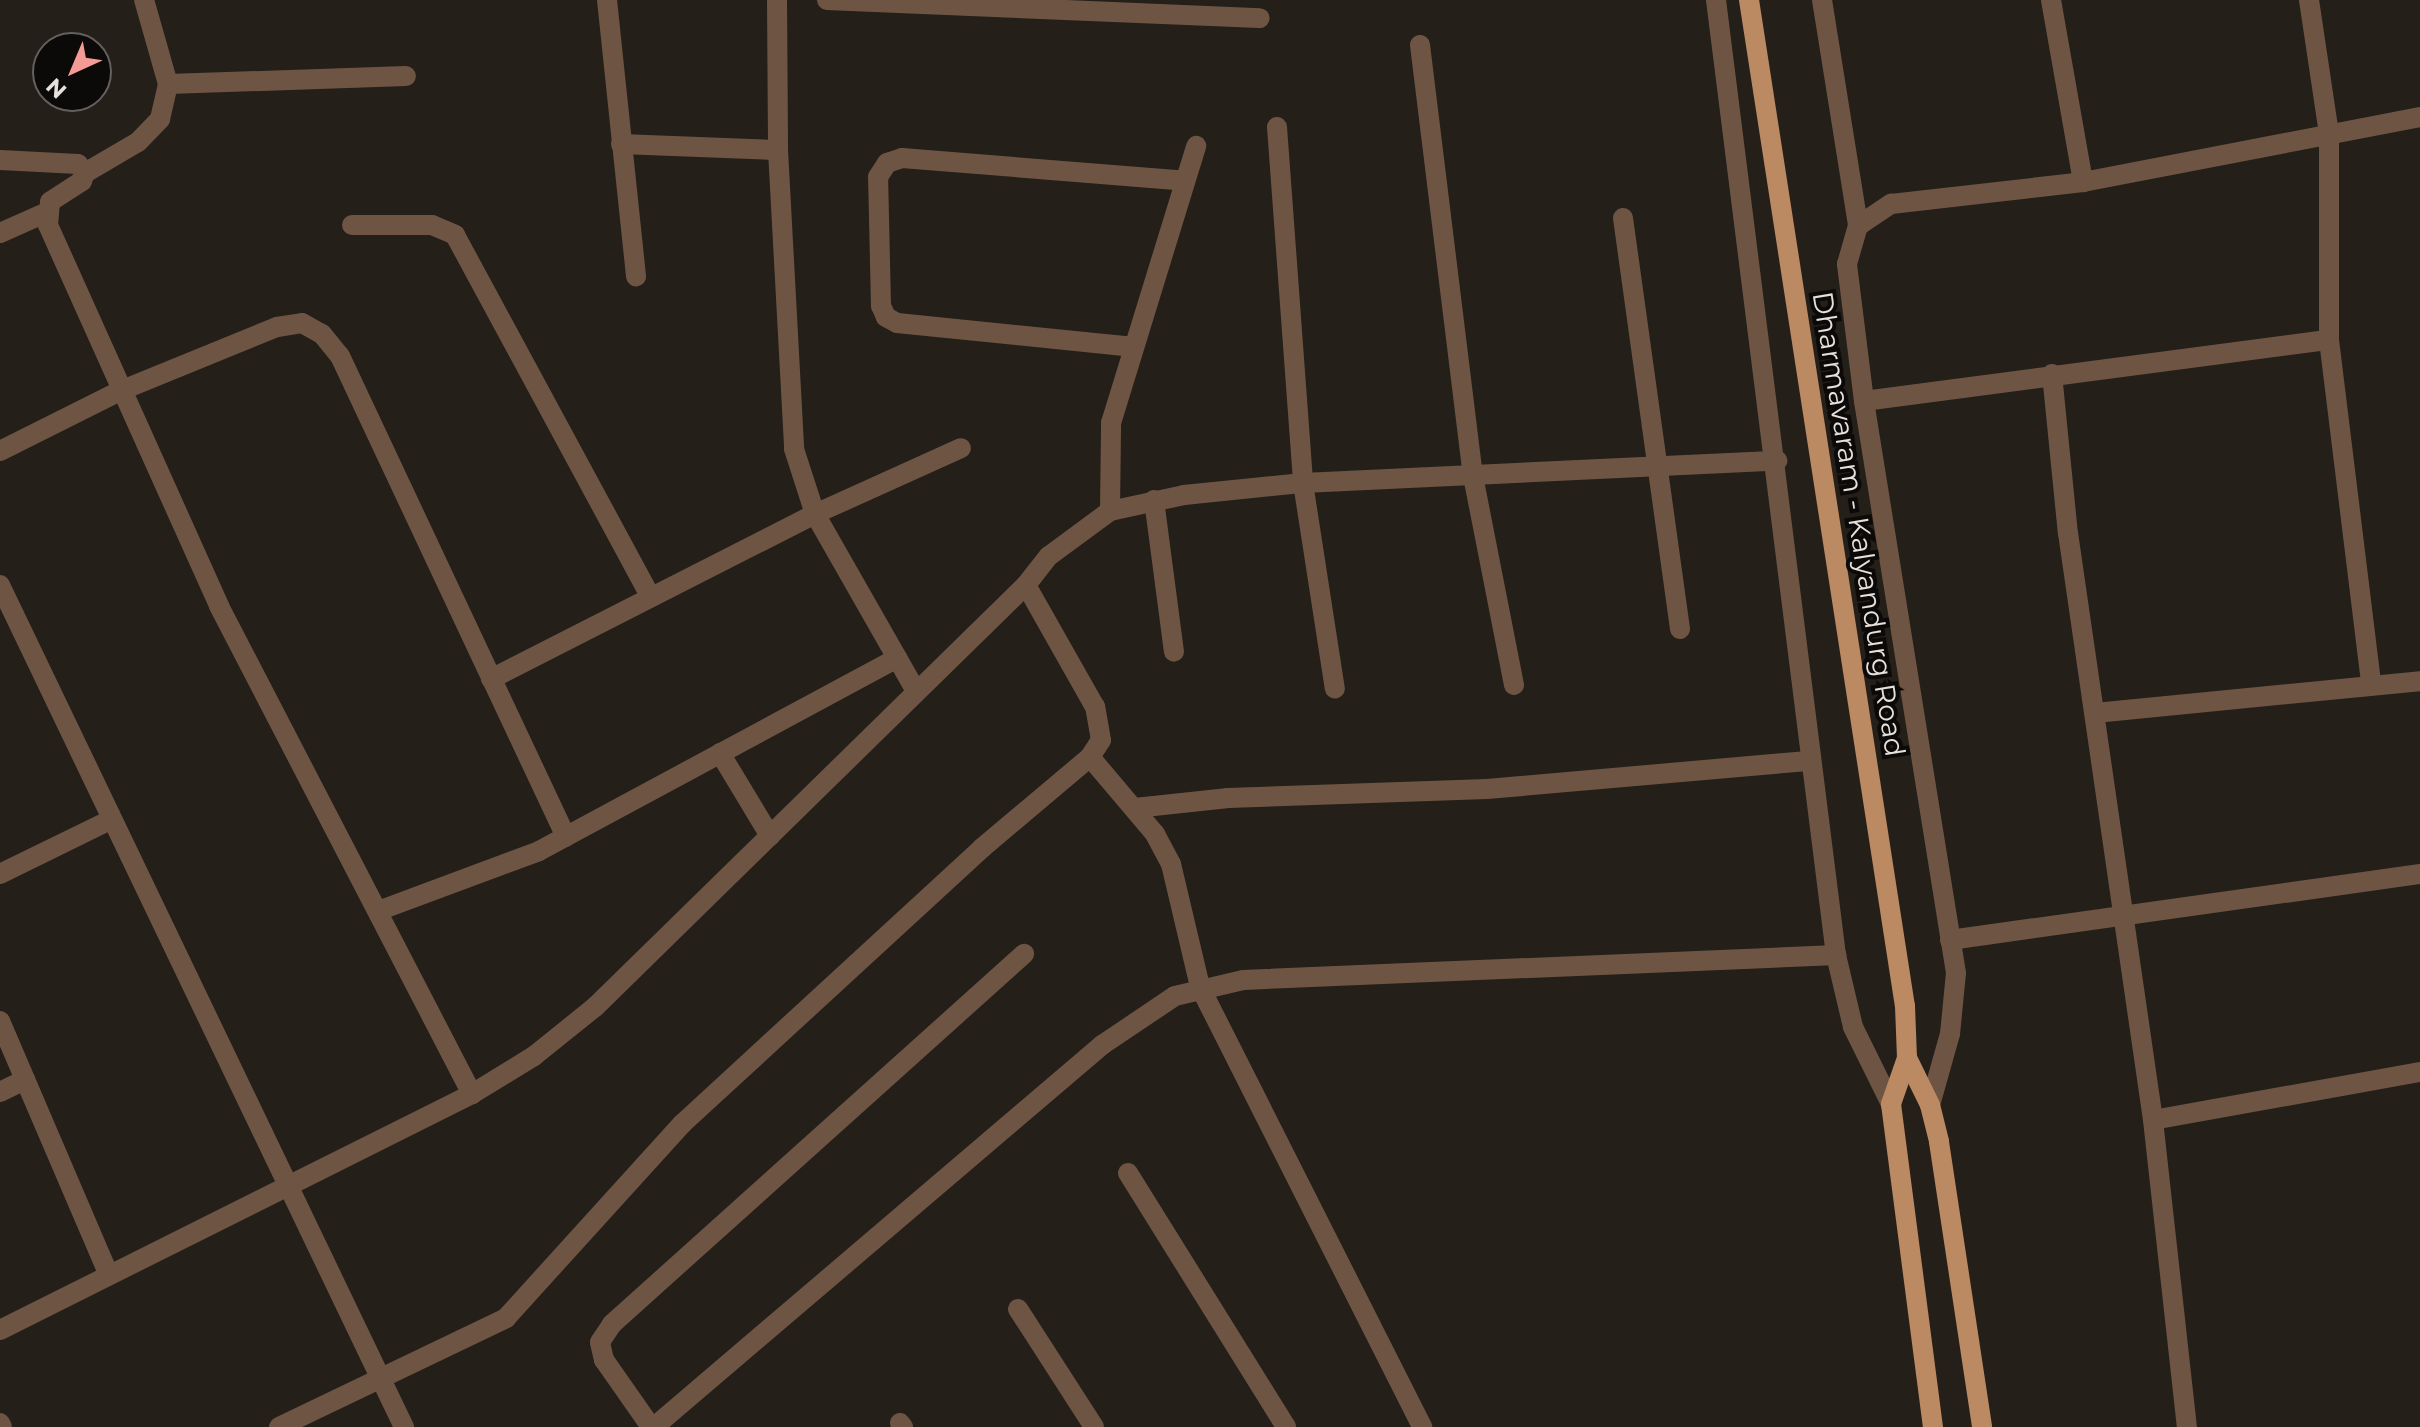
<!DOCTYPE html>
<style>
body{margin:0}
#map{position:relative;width:2420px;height:1427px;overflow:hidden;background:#251f1a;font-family:Montserrat,sans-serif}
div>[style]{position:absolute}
.minor>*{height:20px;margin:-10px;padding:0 10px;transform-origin:10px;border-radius:10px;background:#6e5543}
.primary>*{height:20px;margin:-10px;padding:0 10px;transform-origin:10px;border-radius:10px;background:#bb8962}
span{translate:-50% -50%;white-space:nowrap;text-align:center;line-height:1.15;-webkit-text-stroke:8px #0c0a08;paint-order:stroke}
.street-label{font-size:28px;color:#e5e1dd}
.north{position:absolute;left:32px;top:32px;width:80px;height:80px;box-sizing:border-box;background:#0c0a08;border:2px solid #63605d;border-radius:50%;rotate:224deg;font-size:22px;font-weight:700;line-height:32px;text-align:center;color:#e5e1dd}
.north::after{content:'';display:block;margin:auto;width:28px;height:36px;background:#f59b96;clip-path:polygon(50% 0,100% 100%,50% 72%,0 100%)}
</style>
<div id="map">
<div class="minor">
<div style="left:607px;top:0;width:278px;rotate:84deg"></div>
<div style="left:777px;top:0;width:150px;rotate:89.6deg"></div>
<div style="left:778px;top:150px;width:299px;rotate:86.9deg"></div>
<div style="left:794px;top:449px;width:68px;rotate:72.1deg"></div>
<div style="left:815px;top:514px;width:204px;rotate:60.3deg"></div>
<div style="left:827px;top:0;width:433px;rotate:2.4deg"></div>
<div style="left:1716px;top:0;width:963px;rotate:82.84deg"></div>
<div style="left:1836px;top:955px;width:74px;rotate:76.7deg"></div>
<div style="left:1853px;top:1027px;width:86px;rotate:63.7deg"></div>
<div style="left:1822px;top:0;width:229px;rotate:80.9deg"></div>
<div style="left:2051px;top:0;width:185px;rotate:80deg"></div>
<div style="left:2309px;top:0;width:135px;rotate:81.5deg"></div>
<div style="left:2329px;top:134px;width:206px;rotate:90deg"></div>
<div style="left:2329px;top:340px;width:347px;rotate:83deg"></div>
<div style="left:1420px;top:45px;width:434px;rotate:83deg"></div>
<div style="left:1473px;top:476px;width:213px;rotate:78.9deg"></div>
<div style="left:168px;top:84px;width:238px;rotate:-1.9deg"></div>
<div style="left:1277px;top:127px;width:357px;rotate:85.8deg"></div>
<div style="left:1303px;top:483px;width:208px;rotate:81.2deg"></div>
<div style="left:621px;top:144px;width:157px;rotate:2.2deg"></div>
<div style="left:0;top:160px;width:78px;rotate:2.9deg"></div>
<div style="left:78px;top:164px;width:11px;rotate:52deg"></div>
<div style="left:85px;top:173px;width:9px;rotate:111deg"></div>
<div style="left:82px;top:181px;width:38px;rotate:147deg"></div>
<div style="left:50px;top:202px;width:23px;rotate:95deg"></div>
<div style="left:48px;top:225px;width:418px;rotate:65.8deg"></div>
<div style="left:219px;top:606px;width:550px;rotate:62.6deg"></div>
<div style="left:85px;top:173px;width:61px;rotate:-30.3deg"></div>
<div style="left:138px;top:142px;width:32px;rotate:-46deg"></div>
<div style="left:160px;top:119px;width:36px;rotate:-77deg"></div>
<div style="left:168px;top:84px;width:87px;rotate:-105.9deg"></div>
<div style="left:1623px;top:218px;width:415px;rotate:82.1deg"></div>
<div style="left:352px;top:225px;width:80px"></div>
<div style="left:432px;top:225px;width:25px;rotate:23deg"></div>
<div style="left:455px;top:235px;width:410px;rotate:61.6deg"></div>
<div style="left:0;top:233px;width:49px;rotate:-24deg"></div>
<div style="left:1134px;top:347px;width:238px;rotate:-174.2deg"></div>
<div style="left:897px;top:323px;width:13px;rotate:-151deg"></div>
<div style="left:886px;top:317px;width:12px;rotate:-114deg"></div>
<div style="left:881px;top:306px;width:129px;rotate:-91.3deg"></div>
<div style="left:878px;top:177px;width:17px;rotate:-57deg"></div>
<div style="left:887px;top:163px;width:16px;rotate:-18deg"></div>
<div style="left:902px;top:158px;width:284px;rotate:4.6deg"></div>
<div style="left:2052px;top:374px;width:160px;rotate:84.3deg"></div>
<div style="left:2068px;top:533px;width:593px;rotate:81.76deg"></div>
<div style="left:2153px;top:1120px;width:309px;rotate:83.7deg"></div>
<div style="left:1864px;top:401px;width:469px;rotate:-7.5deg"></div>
<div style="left:0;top:451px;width:134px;rotate:-26.6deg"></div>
<div style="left:120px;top:391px;width:170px;rotate:-22.2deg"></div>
<div style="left:277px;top:327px;width:25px;rotate:-9deg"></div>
<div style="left:302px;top:323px;width:23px;rotate:29deg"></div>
<div style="left:322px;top:334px;width:28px;rotate:51deg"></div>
<div style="left:340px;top:356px;width:531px;rotate:64.83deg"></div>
<div style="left:1154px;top:500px;width:153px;rotate:82.5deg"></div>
<div style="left:1110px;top:511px;width:88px;rotate:-89.3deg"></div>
<div style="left:1111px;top:423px;width:290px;rotate:-72.9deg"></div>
<div style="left:0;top:585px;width:934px;rotate:64.37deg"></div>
<div style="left:491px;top:679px;width:364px;rotate:-27deg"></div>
<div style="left:815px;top:514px;width:160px;rotate:-24.3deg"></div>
<div style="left:2095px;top:713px;width:327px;rotate:-5.6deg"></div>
<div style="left:720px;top:753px;width:97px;rotate:58.9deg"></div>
<div style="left:1090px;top:757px;width:101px;rotate:49.8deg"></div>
<div style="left:1155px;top:834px;width:34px;rotate:62deg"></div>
<div style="left:1171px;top:864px;width:126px;rotate:76.7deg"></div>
<div style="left:1200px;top:987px;width:493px;rotate:63.2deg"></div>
<div style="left:1135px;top:808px;width:94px;rotate:-6.1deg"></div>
<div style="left:1228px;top:798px;width:259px;rotate:-2deg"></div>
<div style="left:1487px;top:789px;width:322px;rotate:-5deg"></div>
<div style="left:0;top:874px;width:123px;rotate:-26.1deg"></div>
<div style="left:378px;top:911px;width:172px;rotate:-20.4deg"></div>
<div style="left:539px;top:851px;width:407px;rotate:-28.3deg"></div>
<div style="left:1950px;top:940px;width:475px;rotate:-8deg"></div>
<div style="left:0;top:1021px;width:274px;rotate:66.8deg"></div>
<div style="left:0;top:1092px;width:28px;rotate:-26deg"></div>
<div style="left:1930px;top:1105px;width:74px;rotate:-74.3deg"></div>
<div style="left:1950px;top:1034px;width:61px;rotate:-84.4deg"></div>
<div style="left:1956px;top:973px;width:579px;rotate:-99.14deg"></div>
<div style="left:1864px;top:401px;width:138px;rotate:-97.1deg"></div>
<div style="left:1847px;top:264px;width:40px;rotate:-74deg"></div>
<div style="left:1858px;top:226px;width:40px;rotate:-34deg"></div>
<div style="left:1891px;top:204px;width:193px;rotate:-6.5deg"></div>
<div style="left:2083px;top:182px;width:343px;rotate:-10.9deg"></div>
<div style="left:2153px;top:1120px;width:271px;rotate:-10.2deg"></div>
<div style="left:1128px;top:1173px;width:299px;rotate:58.1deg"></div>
<div style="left:1018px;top:1309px;width:140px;rotate:57.2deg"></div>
<div style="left:0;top:1330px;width:528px;rotate:-26.57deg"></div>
<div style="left:472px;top:1094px;width:73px;rotate:-31.5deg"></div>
<div style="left:534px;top:1056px;width:78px;rotate:-38.8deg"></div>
<div style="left:595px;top:1007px;width:603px;rotate:-44.4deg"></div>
<div style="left:1026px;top:585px;width:37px;rotate:-52deg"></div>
<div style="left:1049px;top:556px;width:76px;rotate:-36.4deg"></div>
<div style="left:1110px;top:511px;width:76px;rotate:-12.2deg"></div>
<div style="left:1184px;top:495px;width:120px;rotate:-5.8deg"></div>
<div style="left:1303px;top:483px;width:475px;rotate:-2.7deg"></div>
<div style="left:0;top:1423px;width:4px;rotate:63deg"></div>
<div style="left:900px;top:1423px;width:5px;rotate:53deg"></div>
<div style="left:279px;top:1427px;width:252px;rotate:-25.6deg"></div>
<div style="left:506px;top:1318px;width:262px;rotate:-47.8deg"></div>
<div style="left:682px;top:1124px;width:408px;rotate:-42.6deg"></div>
<div style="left:982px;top:848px;width:141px;rotate:-40.1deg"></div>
<div style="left:1090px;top:757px;width:20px;rotate:-57deg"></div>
<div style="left:1101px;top:740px;width:34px;rotate:-100deg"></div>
<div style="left:1095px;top:707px;width:140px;rotate:-119.5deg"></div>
<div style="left:651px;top:1427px;width:82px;rotate:-125deg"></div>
<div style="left:604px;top:1360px;width:18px;rotate:-103deg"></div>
<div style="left:600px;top:1342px;width:22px;rotate:-56deg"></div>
<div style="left:612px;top:1324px;width:554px;rotate:-41.93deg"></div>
<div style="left:654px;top:1427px;width:589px;rotate:-40.45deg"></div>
<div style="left:1102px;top:1045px;width:88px;rotate:-33.9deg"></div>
<div style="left:1175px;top:996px;width:70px;rotate:-13.2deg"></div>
<div style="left:1243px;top:980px;width:594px;rotate:-2.41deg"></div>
</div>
<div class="primary">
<div style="left:1749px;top:0;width:1018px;rotate:81.19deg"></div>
<div style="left:1905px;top:1006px;width:52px;rotate:87.8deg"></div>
<div style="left:1907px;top:1058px;width:49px;rotate:109.2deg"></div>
<div style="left:1891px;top:1104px;width:326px;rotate:82.6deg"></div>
<div style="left:1907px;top:1058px;width:52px;rotate:63.9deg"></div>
<div style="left:1930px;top:1105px;width:38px;rotate:76deg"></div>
<div style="left:1939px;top:1142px;width:288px;rotate:81.4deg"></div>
</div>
<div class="street-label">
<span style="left:1859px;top:524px;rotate:81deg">Dharmavaram - Kalyandurg Road</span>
</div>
<div class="north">N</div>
</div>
